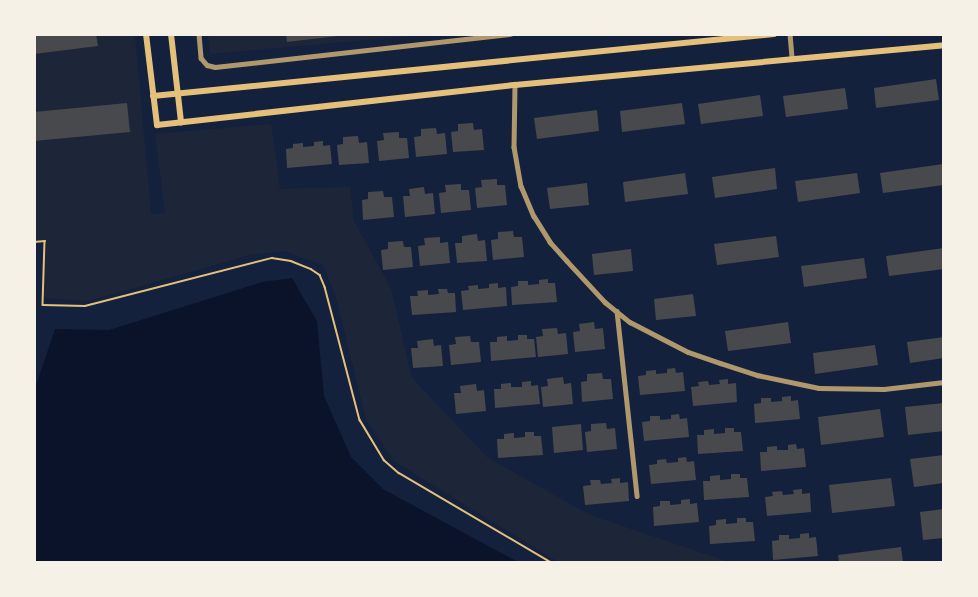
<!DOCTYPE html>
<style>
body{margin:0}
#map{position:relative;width:978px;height:597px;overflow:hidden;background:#14213d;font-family:"Source Sans 3",sans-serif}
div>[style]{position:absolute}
.green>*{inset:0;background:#1d2539}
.water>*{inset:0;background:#0b132b}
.building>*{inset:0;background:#48494c}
.path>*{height:1.5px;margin:-0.75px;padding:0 0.75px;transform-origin:0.75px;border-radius:0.75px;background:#e5c07b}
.minor>*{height:4.5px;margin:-2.25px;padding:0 2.25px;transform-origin:2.25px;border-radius:2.25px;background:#b1986c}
.secondary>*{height:6px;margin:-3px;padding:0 3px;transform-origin:3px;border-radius:3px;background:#e5c07b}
span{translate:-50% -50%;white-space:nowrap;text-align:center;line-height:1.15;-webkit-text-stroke:4.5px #f6f1e7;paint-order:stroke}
.frame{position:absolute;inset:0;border:36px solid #f6f1e7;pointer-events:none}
</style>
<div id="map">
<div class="green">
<div style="clip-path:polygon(208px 34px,423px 35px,210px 54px)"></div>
<div style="clip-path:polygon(35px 35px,135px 35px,151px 214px,165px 213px,155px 134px,271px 124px,280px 189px,350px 187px,354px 221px,391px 289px,412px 378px,488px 458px,590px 515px,729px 562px,558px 562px,394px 461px,366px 419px,336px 297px,323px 265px,284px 251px,250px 255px,88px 301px,43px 298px,45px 242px,35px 242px)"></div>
</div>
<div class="water">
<div style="clip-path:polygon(292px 278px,317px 321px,324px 396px,351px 457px,383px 489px,518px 562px,35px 562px,35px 388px,55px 329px,109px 330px,262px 282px)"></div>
</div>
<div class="building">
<div style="clip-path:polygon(34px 34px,96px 34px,98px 46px,34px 54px)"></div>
<div style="clip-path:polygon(286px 34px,338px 34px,338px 36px,287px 42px)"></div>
<div style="clip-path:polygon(936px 79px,939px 100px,876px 108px,874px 88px)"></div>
<div style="clip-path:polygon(845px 88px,848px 109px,786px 117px,783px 96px)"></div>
<div style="clip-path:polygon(760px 95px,763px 116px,701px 124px,698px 104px)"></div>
<div style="clip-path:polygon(127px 103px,130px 132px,34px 141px,34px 112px)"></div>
<div style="clip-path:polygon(682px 103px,685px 124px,622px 132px,620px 111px)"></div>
<div style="clip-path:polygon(597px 110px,599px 131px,537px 139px,534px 118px)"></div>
<div style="clip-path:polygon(473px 123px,474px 130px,482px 129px,484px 150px,453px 152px,451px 132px,458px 131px,458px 124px)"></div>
<div style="clip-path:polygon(436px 128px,437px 134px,445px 133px,447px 154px,416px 157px,414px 137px,421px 136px,421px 129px)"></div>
<div style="clip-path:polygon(399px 132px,399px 138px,407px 138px,409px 158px,379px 161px,377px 141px,384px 140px,383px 133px)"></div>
<div style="clip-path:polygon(358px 136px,359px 143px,367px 142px,369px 163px,339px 165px,337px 145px,343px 144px,343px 137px)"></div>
<div style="clip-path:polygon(323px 141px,323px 146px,330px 145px,332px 164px,287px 168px,286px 149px,293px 148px,293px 144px,303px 143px,303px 147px,314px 146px,314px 142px)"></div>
<div style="clip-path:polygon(943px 164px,944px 185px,883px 193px,880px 173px)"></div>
<div style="clip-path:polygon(775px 168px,777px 189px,715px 198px,712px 177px)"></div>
<div style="clip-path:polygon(685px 173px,688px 194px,625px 202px,623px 182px)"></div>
<div style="clip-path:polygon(857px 173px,860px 193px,798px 202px,795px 181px)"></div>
<div style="clip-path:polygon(497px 179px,497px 185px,505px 185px,507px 205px,477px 208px,475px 188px,482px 187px,481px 180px)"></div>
<div style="clip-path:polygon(587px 183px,589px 205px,550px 209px,547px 188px)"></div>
<div style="clip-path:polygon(461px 184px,461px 190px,469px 190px,471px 210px,441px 213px,439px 193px,446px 192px,445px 185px)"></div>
<div style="clip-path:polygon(424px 187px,425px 194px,433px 193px,435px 214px,405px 217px,403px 196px,410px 196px,409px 189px)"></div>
<div style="clip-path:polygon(383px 191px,384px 197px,392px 197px,394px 217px,363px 220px,362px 200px,368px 199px,368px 192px)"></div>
<div style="clip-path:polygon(513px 231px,514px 237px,522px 237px,524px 257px,493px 260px,491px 240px,498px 239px,498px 232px)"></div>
<div style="clip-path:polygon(477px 234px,478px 241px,485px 240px,487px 261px,457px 263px,455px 243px,462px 243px,462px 236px)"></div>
<div style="clip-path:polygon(776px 236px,779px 257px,717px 265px,714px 244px)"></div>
<div style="clip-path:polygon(440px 237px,440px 243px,448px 242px,450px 263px,420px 266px,418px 246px,425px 245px,424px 238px)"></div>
<div style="clip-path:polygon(403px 241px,404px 247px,411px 247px,413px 267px,383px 270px,381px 250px,388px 249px,388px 242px)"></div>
<div style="clip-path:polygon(944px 248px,944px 269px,889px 276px,886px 256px)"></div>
<div style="clip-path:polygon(631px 249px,633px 271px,594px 275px,592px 254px)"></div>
<div style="clip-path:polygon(864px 258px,867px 278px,804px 287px,801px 266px)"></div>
<div style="clip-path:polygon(548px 279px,548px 283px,555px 283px,557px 302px,512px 305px,511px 287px,518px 286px,518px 281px,528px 281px,528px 285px,539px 284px,539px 280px)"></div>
<div style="clip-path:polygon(498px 283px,498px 288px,506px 287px,507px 306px,463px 310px,461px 291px,469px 290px,468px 286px,478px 285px,478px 289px,489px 288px,489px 284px)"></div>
<div style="clip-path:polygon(438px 289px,447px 289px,448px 293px,455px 293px,456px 312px,412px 315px,410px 296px,418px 296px,417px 291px,428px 290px,428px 295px,439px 294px)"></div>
<div style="clip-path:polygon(693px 294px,696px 316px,656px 320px,654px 299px)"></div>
<div style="clip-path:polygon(594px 322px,595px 329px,603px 328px,605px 349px,575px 352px,573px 332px,580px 331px,579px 324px)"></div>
<div style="clip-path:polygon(788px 322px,791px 343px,728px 351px,725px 331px)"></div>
<div style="clip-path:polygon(557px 328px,558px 334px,566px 333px,568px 354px,538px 357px,536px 337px,543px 336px,542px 329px)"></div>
<div style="clip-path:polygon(518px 335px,527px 335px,527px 339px,534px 339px,536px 357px,491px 361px,490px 342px,497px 342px,497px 337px,507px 336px,507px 341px,518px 340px)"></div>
<div style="clip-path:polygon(470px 336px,471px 342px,479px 342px,481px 362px,451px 365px,449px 345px,456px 344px,455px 337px)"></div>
<div style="clip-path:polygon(944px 337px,944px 358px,910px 363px,907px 342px)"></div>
<div style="clip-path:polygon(433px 339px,434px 346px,441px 345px,443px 366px,413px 368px,411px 348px,418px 348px,417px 341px)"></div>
<div style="clip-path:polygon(875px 345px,878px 365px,815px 374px,813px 353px)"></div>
<div style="clip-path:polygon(675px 368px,676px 373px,683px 372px,685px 391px,640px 395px,638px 376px,646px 375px,646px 371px,656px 370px,656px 374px,667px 373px,667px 369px)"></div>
<div style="clip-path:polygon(602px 373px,603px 379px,611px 379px,613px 399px,582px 402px,581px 382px,587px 381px,587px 374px)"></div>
<div style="clip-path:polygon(563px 377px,564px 384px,571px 383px,573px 404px,543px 407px,541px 387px,548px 386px,547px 379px)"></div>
<div style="clip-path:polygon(728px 379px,728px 384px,736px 383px,737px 402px,693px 406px,691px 387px,699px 386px,698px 382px,708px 381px,709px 385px,720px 384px,719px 380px)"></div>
<div style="clip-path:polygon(531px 381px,531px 386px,538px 385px,540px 404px,495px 408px,494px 389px,501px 389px,501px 384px,511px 383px,511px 387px,522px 387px,522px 382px)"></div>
<div style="clip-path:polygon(476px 384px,477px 391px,484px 390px,486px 411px,456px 414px,454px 393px,461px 393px,460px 386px)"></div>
<div style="clip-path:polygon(791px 396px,791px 401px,798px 400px,800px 419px,755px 423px,754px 404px,761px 403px,761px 398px,771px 398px,771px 402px,782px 401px,782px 397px)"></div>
<div style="clip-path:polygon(944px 403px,944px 431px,908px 435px,905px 407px)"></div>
<div style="clip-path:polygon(880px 409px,884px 437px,821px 445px,818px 417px)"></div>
<div style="clip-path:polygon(679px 414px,680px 419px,687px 418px,689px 437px,644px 441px,642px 422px,650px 421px,650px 416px,660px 416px,660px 420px,671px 419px,671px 415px)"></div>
<div style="clip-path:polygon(606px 423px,607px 429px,615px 428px,617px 449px,587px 452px,585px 432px,591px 431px,591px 424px)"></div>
<div style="clip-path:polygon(581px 424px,583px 450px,554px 453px,552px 427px)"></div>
<div style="clip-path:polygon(725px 428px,734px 428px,734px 432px,741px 432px,743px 451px,698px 454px,697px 435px,704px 435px,704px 430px,714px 429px,714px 434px,725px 433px)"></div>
<div style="clip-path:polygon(525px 432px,534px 432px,534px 436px,541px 436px,543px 455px,498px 458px,497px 439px,504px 439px,504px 434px,514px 433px,514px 438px,525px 437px)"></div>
<div style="clip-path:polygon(796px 444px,797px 449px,804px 448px,806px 467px,761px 471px,760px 452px,767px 452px,767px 447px,777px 446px,777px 450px,788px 450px,788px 445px)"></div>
<div style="clip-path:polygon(944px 455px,944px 483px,914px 487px,910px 459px)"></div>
<div style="clip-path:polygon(686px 457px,687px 462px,694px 461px,696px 480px,651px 484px,649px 465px,657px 464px,657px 460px,666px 459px,667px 463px,678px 462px,678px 458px)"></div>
<div style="clip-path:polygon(731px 474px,740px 474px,740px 478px,747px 478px,749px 497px,704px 500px,703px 481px,710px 481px,710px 476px,720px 475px,720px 480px,731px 479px)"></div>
<div style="clip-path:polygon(620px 478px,620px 483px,628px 482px,629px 501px,585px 505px,583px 486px,591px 485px,590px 480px,600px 480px,601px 484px,612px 483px,611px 479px)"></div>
<div style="clip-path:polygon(891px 478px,895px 506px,832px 513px,829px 485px)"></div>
<div style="clip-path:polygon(802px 489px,802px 494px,810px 493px,811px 512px,767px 516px,765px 497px,773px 496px,772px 492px,782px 491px,783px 495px,794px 494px,793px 490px)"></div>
<div style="clip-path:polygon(690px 499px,690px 504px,697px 503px,699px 522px,654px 526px,653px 507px,660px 506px,660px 501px,670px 501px,670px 505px,681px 504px,681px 500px)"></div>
<div style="clip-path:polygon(944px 509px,944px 538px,923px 540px,920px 512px)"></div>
<div style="clip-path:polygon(737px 518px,746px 518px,746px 522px,753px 522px,755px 541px,710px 544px,709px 526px,716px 525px,716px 520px,726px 519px,726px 524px,737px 523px)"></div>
<div style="clip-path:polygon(809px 533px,809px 538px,816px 537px,818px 556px,773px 560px,772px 541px,779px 540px,779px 535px,789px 535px,789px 539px,800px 538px,800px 534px)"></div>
<div style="clip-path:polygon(901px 547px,903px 562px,839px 562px,838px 555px)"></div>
</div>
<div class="path">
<div style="left:34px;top:242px;width:11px;rotate:-5deg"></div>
<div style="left:45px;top:241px;width:64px;rotate:91.8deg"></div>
<div style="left:43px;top:305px;width:42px;rotate:1.4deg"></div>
<div style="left:85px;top:306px;width:193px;rotate:-14.4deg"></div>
<div style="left:272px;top:258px;width:19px;rotate:9deg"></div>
<div style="left:291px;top:261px;width:22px;rotate:22deg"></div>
<div style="left:311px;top:269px;width:11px;rotate:34deg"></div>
<div style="left:320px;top:275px;width:13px;rotate:67deg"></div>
<div style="left:325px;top:287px;width:138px;rotate:75.3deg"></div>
<div style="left:360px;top:420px;width:47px;rotate:59deg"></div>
<div style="left:384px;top:460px;width:20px;rotate:41deg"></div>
<div style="left:399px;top:473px;width:176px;rotate:30.4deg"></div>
</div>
<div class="minor">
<div style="left:199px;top:34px;width:24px;rotate:85deg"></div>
<div style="left:201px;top:58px;width:9px;rotate:49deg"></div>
<div style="left:207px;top:65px;width:8px;rotate:14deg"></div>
<div style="left:215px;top:67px;width:297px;rotate:-6.4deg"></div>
<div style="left:790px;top:34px;width:25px;rotate:85deg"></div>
<div style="left:515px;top:85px;width:62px;rotate:90.9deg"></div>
<div style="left:514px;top:147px;width:40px;rotate:80deg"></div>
<div style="left:521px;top:186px;width:33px;rotate:67deg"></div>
<div style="left:534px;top:216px;width:31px;rotate:58deg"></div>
<div style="left:550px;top:242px;width:25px;rotate:48deg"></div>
<div style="left:567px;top:261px;width:56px;rotate:47.2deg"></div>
<div style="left:605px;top:302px;width:32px;rotate:39deg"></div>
<div style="left:630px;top:322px;width:65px;rotate:27.3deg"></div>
<div style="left:688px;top:352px;width:34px;rotate:19deg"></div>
<div style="left:720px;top:363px;width:39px;rotate:18deg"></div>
<div style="left:757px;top:375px;width:63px;rotate:11.8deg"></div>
<div style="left:819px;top:388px;width:65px;rotate:0.9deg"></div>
<div style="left:884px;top:389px;width:60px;rotate:-6.7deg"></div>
<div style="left:617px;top:311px;width:186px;rotate:83.8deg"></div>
</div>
<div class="secondary">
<div style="left:146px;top:34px;width:92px;rotate:83.1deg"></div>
<div style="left:157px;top:125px;width:360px;rotate:-6.4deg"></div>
<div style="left:515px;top:85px;width:431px;rotate:-5.3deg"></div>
<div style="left:171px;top:34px;width:89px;rotate:83.5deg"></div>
<div style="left:153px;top:96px;width:624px;rotate:-5.7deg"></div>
</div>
<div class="frame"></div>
</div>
